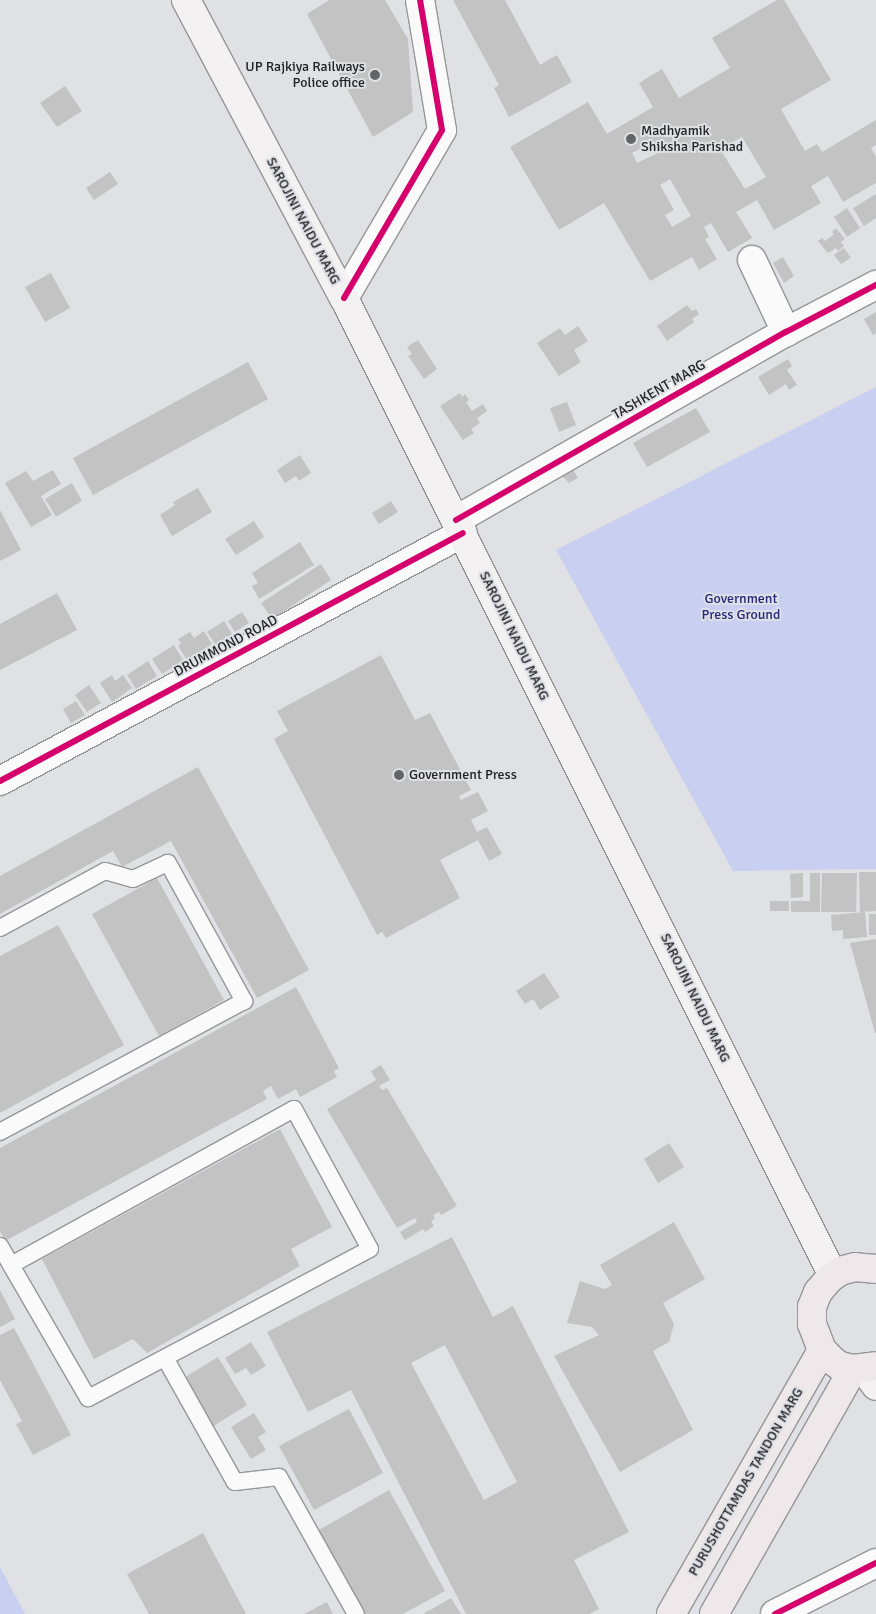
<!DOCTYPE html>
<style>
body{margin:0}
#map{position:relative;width:876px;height:1614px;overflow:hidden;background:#e0e1e4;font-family:Signika,sans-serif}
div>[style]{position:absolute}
.green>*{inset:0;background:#c8cff0}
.building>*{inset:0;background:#c3c3c4}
.roads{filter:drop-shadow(1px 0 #959698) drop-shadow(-1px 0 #959698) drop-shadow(0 1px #959698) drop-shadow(0 -1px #959698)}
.service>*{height:16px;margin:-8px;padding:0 8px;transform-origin:8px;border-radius:8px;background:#fafafb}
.minor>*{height:28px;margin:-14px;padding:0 14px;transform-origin:14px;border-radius:14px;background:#fafafb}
.tertiary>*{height:28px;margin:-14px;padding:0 14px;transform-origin:14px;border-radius:14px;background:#fafafb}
.secondary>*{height:28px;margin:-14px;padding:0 14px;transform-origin:14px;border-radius:14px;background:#f4f1f2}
.primary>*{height:28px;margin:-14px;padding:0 14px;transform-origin:14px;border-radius:14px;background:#eee8ea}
.cycleway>*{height:6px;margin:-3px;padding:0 3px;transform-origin:3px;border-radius:3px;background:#d6006c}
.dots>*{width:14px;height:14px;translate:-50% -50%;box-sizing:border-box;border:2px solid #dee0e6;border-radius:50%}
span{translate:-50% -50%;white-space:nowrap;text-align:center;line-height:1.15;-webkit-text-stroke:4px #dee0e6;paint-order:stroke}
.poi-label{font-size:14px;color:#222224}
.right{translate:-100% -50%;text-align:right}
.left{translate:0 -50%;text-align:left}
.street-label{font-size:14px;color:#222224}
.park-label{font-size:14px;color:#26287a}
</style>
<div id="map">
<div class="green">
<div style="clip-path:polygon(876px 387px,876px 869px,733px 871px,556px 550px)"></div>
<div style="clip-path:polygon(0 1567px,25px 1614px,0 1614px)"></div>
</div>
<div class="building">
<div style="clip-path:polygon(329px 0,385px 0,408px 39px,413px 112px,373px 137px,307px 14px)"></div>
<div style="clip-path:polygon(453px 0,505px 0,540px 65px,557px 55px,572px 82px,509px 117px,494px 88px,499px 85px)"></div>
<div style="clip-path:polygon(evenodd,777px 0,784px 0,831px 80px,781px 109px,805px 151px,817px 144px,822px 152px,876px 120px,876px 145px,871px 148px,876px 157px,876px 183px,843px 202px,828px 176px,811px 186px,821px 203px,774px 230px,757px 200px,736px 212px,752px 238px,728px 252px,711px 223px,704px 227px,709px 237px,705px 239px,717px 259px,699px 270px,692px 257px,650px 281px,604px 203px,559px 230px,510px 147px,588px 102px,607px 134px,653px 107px,639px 83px,662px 69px,679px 98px,730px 68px,712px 38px,777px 0,742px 137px,766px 177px,745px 189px,720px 149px,742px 137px,777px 0,653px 142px,658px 153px,637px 163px,632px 153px,653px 142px,777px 0,670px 179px,691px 216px,672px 227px,665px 215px,674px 210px,660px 185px,670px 179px)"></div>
<div style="clip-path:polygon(65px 86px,82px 111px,57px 127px,40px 103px)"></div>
<div style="clip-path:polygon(110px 172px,118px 184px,94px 200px,86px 188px)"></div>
<div style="clip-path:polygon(876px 194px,876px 218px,864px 226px,853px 208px)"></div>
<div style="clip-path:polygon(847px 208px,860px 228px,847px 237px,834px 217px)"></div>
<div style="clip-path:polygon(836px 228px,845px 239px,841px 242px,844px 246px,838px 251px,836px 248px,828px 253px,818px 241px,822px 238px,825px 241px,834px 234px,832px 232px)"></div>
<div style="clip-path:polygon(844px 248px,851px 258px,841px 264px,834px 255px)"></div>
<div style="clip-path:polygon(783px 257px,794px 276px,784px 283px,773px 263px)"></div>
<div style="clip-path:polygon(51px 273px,70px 308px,45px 322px,25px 287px)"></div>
<div style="clip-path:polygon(687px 305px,692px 311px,696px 309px,699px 314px,692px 319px,694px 322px,667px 341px,657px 326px)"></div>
<div style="clip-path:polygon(876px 312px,876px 333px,873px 335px,864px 319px)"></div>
<div style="clip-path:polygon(578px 326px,588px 341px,574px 350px,581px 362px,559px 376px,537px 343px,560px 328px,565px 335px)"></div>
<div style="clip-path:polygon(418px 340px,437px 369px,424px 379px,408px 356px,412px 354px,407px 347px)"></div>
<div style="clip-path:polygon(788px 359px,792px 366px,787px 370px,797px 385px,789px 390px,786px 384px,769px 395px,758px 377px)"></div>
<div style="clip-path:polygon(248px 362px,268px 399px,93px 495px,73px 458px)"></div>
<div style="clip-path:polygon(460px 393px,462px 397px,465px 394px,469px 400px,466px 402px,472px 411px,483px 404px,487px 411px,477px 418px,480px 423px,471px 429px,474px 433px,463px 440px,440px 406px)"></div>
<div style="clip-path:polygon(567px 402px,576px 425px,559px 432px,550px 408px)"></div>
<div style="clip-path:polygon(696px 408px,710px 432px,647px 467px,633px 443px)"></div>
<div style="clip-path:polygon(300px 455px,311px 473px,299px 481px,296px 476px,285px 483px,277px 470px)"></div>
<div style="clip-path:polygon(572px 468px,578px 478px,569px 483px,560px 474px)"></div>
<div style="clip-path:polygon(53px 470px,61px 484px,41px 496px,52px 515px,31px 527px,5px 483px,26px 471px,33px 481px)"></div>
<div style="clip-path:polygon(72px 483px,82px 501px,56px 517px,45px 499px)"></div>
<div style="clip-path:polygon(198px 488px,212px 512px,172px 536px,160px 515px,175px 505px,173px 502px)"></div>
<div style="clip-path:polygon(391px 501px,398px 512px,379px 524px,372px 513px)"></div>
<div style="clip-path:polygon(0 510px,21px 550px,0 561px)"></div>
<div style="clip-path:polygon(254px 521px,264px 537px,236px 555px,225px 539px)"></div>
<div style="clip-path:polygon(300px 542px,314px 565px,259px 599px,252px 586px,258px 583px,252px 573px)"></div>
<div style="clip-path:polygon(321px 564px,331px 580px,272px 619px,261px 603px)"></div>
<div style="clip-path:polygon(57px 593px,77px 630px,0 670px,0 624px)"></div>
<div style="clip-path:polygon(242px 612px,249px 623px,235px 632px,228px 621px)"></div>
<div style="clip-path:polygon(224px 621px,232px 634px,216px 645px,207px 632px)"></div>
<div style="clip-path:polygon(204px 631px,212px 644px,187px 660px,178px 646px,181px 644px,178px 639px,190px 632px,194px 638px)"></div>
<div style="clip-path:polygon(174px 645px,183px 660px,162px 674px,152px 659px)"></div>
<div style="clip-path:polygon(381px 655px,415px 720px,430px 713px,471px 790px,459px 796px,461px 800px,478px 792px,488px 811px,471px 820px,477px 832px,487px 827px,502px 854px,489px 861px,478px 840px,440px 860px,460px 898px,386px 938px,382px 932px,377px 935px,274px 739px,288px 731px,277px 711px)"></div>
<div style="clip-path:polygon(148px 661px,157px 676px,136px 689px,127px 675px)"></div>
<div style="clip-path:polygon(112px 675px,115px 681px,123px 675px,132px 688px,112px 702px,100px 683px)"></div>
<div style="clip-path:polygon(89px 685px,101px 703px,87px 712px,75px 695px)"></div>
<div style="clip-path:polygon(76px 701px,85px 715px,71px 723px,63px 709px)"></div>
<div style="clip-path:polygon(198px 767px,309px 970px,257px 998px,171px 841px,122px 867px,113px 851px,0 914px,0 876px)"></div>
<div style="clip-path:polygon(859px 872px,876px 872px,876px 911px,860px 912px)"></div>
<div style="clip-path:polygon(803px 873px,803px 897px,791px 898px,790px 874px)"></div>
<div style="clip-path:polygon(810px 873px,820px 873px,820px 912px,791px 912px,791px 901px,810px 901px)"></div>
<div style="clip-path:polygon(822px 873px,857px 873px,856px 912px,821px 912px)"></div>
<div style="clip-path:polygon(157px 878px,224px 1000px,159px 1036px,92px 914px)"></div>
<div style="clip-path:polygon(770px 901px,789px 901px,789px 911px,770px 911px)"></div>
<div style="clip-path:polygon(865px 912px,867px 937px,843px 939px,843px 930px,832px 931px,831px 915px)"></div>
<div style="clip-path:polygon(869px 914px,876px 914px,876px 935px,869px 935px)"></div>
<div style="clip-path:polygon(58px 925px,124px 1045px,0 1113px,0 956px)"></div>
<div style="clip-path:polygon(876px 939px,876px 1033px,875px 1033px,850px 943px)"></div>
<div style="clip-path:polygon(544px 973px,560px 997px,540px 1010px,533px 999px,525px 1004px,516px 991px)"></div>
<div style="clip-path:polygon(296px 987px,339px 1068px,334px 1071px,337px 1077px,300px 1097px,296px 1089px,278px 1099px,271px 1086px,263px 1091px,267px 1099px,5px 1241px,0 1231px,0 1148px)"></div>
<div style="clip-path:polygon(381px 1065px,390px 1080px,379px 1086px,382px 1090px,387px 1088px,457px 1206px,441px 1215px,439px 1212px,433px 1215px,435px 1219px,431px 1221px,434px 1226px,425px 1232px,423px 1229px,405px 1240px,400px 1232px,417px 1222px,415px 1218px,397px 1228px,327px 1109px,376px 1080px,371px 1071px)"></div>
<div style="clip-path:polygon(280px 1129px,332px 1227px,291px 1249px,300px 1266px,147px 1353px,133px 1339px,94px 1359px,42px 1259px)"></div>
<div style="clip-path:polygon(669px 1143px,684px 1167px,658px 1183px,644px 1159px)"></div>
<div style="clip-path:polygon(674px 1222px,705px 1279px,663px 1303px,674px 1324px,669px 1342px,653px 1351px,693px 1430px,620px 1472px,554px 1356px,599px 1335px,592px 1327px,567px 1323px,580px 1281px,605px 1289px,612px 1285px,600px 1265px)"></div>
<div style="clip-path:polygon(evenodd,452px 1237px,493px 1317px,513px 1306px,629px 1532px,574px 1560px,599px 1609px,589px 1614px,466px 1614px,351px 1390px,308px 1412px,267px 1332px,452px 1237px,445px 1345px,517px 1482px,484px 1500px,411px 1363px,445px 1345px)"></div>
<div style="clip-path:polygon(0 1290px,15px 1319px,0 1327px)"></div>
<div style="clip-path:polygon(14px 1328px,71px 1435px,33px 1455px,16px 1424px,22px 1421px,0 1380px,0 1335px)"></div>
<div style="clip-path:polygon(251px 1342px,266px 1366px,251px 1375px,246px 1368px,235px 1374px,225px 1358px)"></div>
<div style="clip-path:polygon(218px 1357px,247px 1405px,212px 1427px,182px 1379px)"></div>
<div style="clip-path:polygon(349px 1409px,383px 1473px,314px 1510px,279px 1446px)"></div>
<div style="clip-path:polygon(254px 1413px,266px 1432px,258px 1437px,266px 1450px,251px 1459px,231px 1427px)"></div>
<div style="clip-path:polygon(389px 1490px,445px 1591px,403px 1614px,362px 1614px,317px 1531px)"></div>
<div style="clip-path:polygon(203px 1533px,246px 1614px,149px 1614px,127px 1574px)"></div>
<div style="clip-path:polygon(451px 1598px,461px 1614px,423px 1614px)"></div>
<div style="clip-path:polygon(327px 1602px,333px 1614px,304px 1614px)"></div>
</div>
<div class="roads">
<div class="service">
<div style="left:0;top:928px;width:119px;rotate:-28.5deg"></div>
<div style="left:105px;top:871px;width:29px;rotate:16deg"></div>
<div style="left:133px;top:879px;width:38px;rotate:-25deg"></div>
<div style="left:168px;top:863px;width:158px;rotate:61.2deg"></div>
<div style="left:244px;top:1001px;width:277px;rotate:151.8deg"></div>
<div style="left:0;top:1246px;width:22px;rotate:60deg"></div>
<div style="left:11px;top:1265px;width:323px;rotate:-28.9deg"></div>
<div style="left:294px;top:1109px;width:159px;rotate:61.5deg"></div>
<div style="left:370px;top:1249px;width:319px;rotate:152.1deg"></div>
<div style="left:88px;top:1398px;width:154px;rotate:-120.1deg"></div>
<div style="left:165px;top:1358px;width:142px;rotate:60.6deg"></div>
<div style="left:235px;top:1482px;width:44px;rotate:-6.5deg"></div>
<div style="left:279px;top:1477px;width:157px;rotate:60.7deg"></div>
</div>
<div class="minor">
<div style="left:752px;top:260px;width:80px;rotate:64.7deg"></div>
<div style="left:344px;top:298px;width:194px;rotate:-59.7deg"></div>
<div style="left:442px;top:130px;width:132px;rotate:-99.6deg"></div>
<div style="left:0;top:781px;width:525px;rotate:-28.18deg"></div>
</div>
<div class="tertiary">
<div style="left:456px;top:520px;width:380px;rotate:-29.7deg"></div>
<div style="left:786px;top:332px;width:102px;rotate:-27.6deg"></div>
<div style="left:775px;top:1614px;width:113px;rotate:-26.8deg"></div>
</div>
<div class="secondary">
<div style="left:186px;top:0;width:337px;rotate:62.1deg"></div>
<div style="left:344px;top:298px;width:1093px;rotate:63.43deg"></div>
<div style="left:863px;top:1368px;width:22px;rotate:54deg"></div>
</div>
<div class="primary">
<div style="left:876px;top:1269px;width:21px;rotate:-175deg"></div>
<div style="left:855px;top:1267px;width:16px;rotate:165deg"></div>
<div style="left:840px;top:1271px;width:14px;rotate:144deg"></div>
<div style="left:829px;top:1279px;width:17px;rotate:130deg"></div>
<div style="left:818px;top:1292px;width:16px;rotate:112deg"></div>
<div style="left:812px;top:1307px;width:17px;rotate:90deg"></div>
<div style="left:812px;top:1324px;width:28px;rotate:69deg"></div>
<div style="left:822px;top:1350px;width:16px;rotate:45deg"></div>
<div style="left:833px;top:1361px;width:9px;rotate:36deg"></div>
<div style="left:840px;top:1366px;width:13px;rotate:13deg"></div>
<div style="left:853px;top:1369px;width:23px;rotate:-7deg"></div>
<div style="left:671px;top:1614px;width:304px;rotate:-60.2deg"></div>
<div style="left:714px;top:1614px;width:282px;rotate:-60.4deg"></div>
</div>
</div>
<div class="cycleway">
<div style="left:344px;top:298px;width:194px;rotate:-59.7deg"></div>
<div style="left:442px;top:130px;width:132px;rotate:-99.6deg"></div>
<div style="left:456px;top:520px;width:380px;rotate:-29.7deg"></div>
<div style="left:786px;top:332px;width:102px;rotate:-27.6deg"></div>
<div style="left:0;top:781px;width:525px;rotate:-28.18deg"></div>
<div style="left:775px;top:1614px;width:113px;rotate:-26.8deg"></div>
</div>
<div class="dots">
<div style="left:375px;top:75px;background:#646567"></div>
<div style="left:631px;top:139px;background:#646567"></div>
<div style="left:399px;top:775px;background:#646567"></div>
</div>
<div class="poi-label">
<span class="right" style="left:365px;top:75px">UP Rajkiya Railways<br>Police office</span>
<span class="left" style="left:641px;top:139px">Madhyamik<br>Shiksha Parishad</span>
<span class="left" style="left:409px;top:775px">Government Press</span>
</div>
<div class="street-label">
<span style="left:303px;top:221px;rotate:62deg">SAROJINI NAIDU MARG</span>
<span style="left:659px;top:390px;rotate:-30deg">TASHKENT MARG</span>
<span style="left:514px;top:636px;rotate:64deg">SAROJINI NAIDU MARG</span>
<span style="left:226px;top:646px;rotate:-28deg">DRUMMOND ROAD</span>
<span style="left:695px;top:998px;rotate:64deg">SAROJINI NAIDU MARG</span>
<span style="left:746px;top:1482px;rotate:-60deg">PURUSHOTTAMDAS TANDON MARG</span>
</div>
<div class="park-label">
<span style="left:741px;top:607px">Government<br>Press Ground</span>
</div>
</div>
